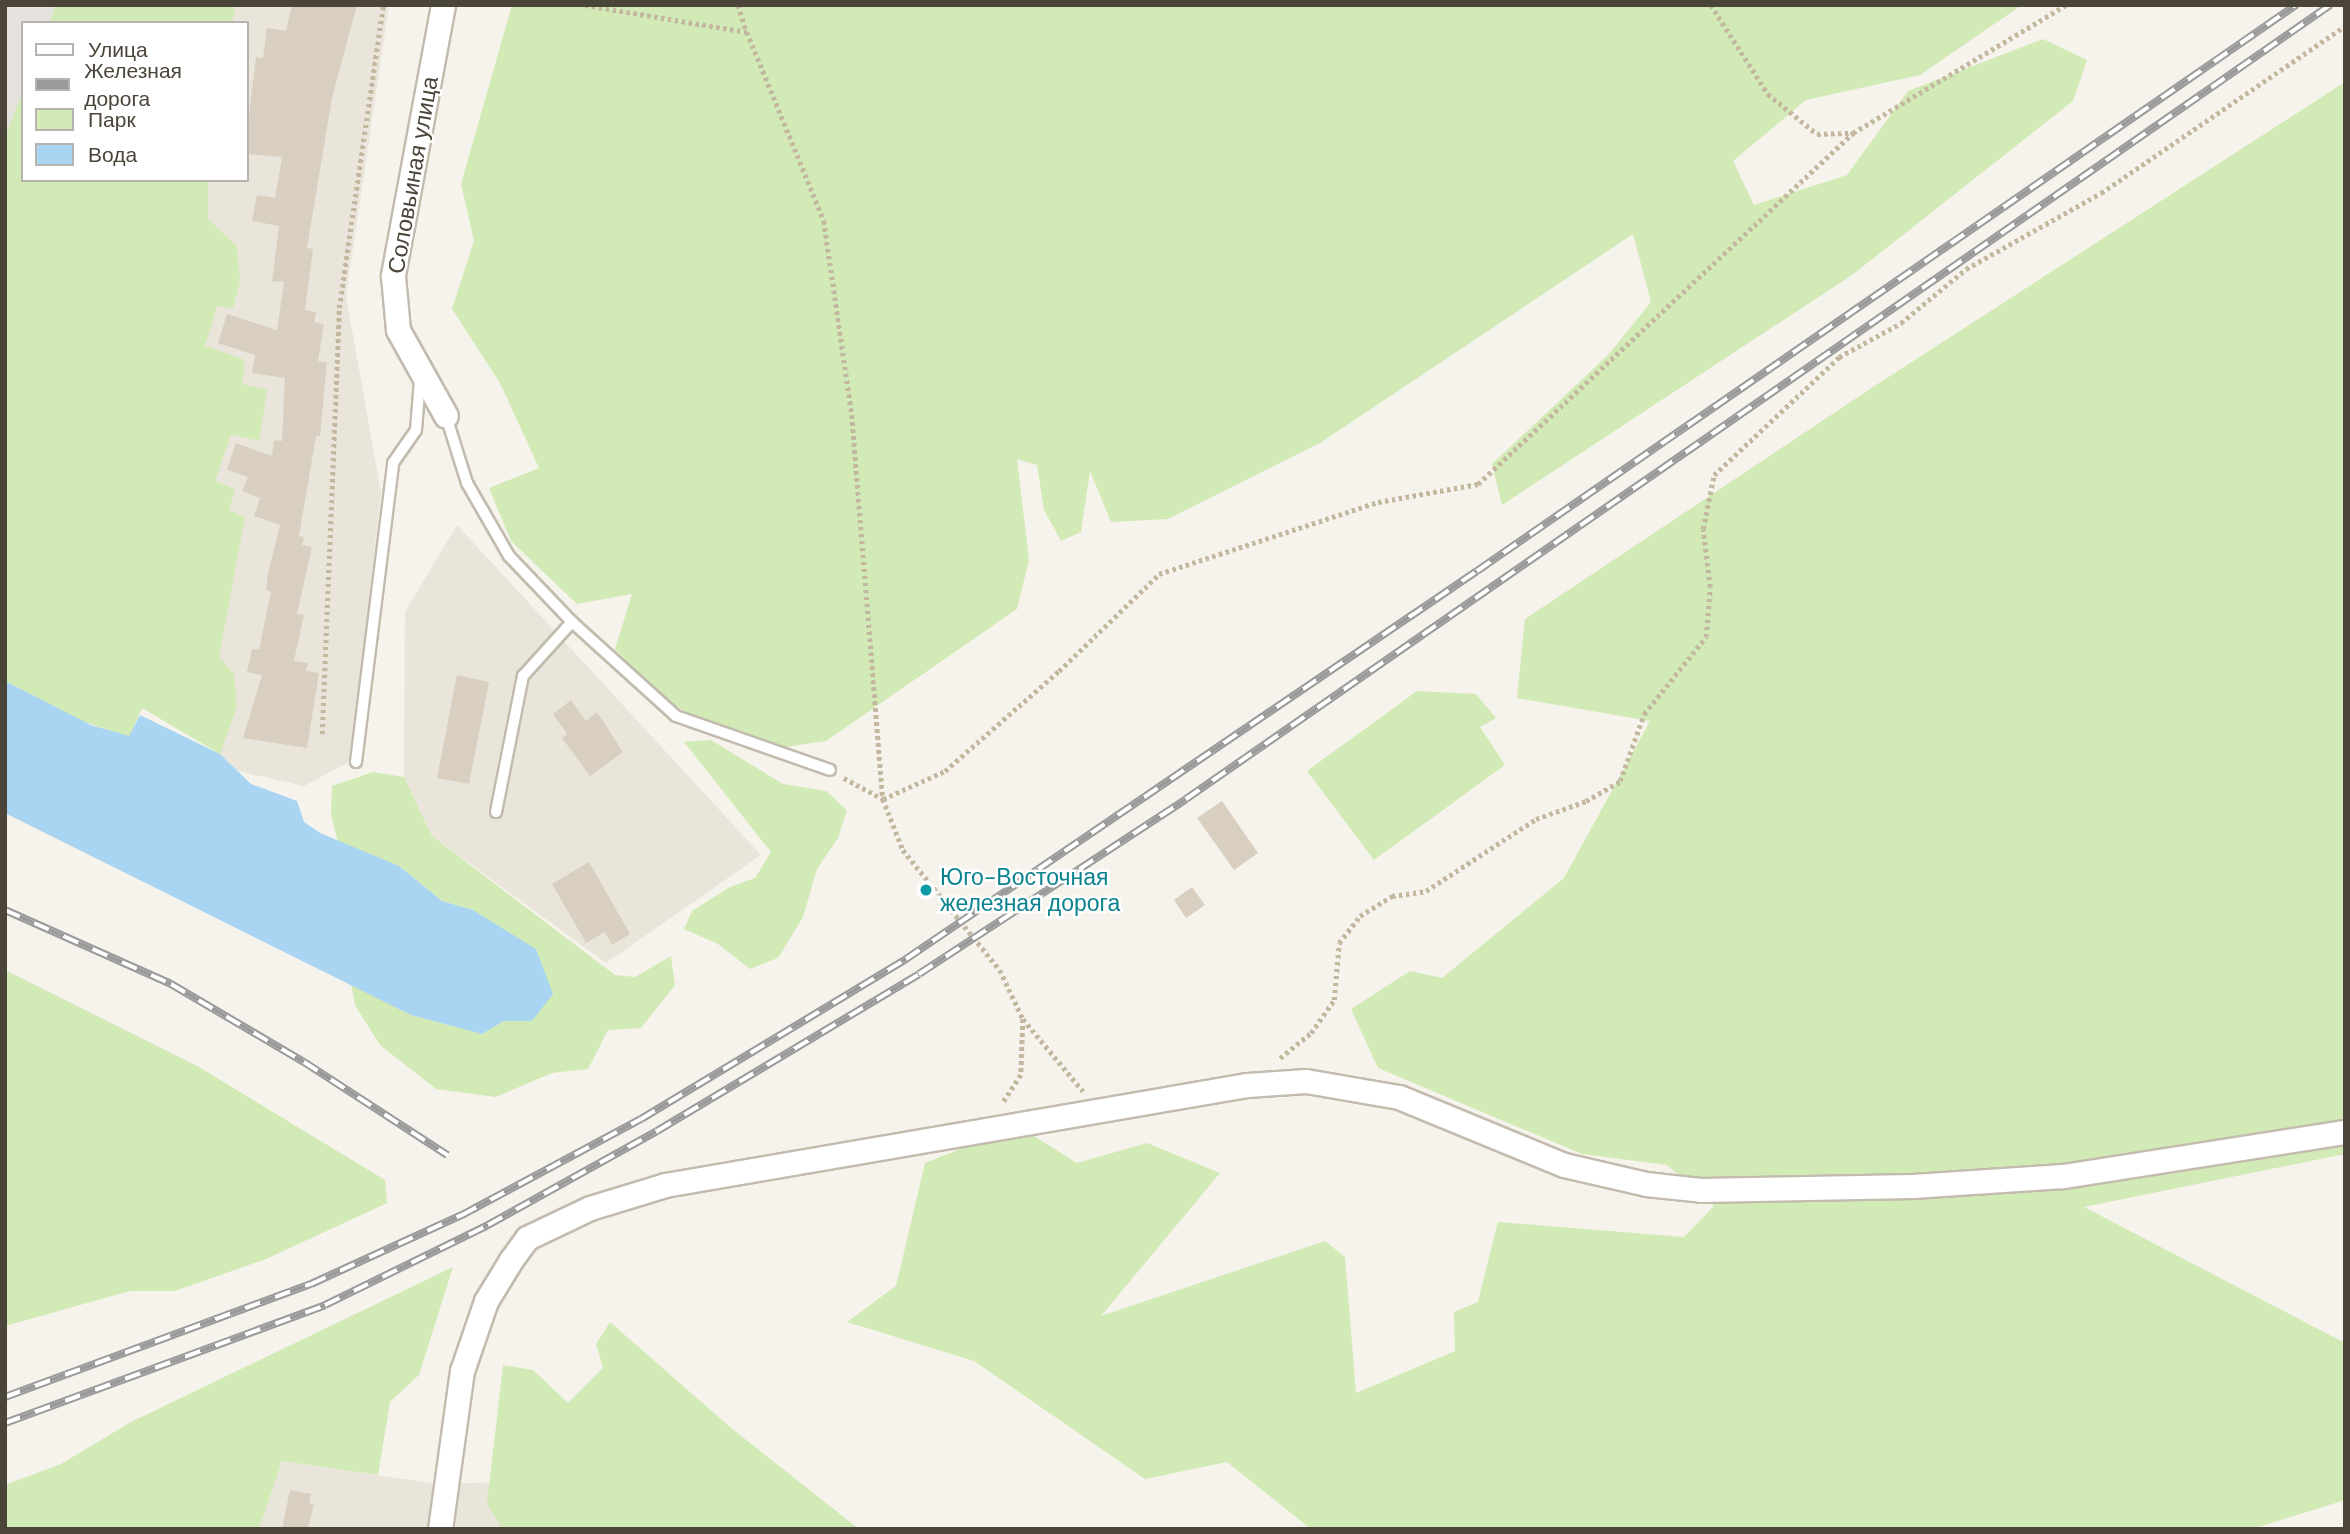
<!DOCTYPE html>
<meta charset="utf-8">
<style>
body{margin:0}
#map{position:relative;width:2350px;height:1534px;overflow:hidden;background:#f6f3ec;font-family:"DM Sans",sans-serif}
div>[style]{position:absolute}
.residential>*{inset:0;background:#eae5da}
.industrial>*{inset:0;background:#e6e2dd}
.green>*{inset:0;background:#d2eab5}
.water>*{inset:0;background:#a9d4f2}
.building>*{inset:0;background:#d8cfc1}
.path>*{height:4.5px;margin-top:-2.25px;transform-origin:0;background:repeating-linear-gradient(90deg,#c4b79f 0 3.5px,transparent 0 7px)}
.roads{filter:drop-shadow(2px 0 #c2bbae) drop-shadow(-2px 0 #c2bbae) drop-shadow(0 2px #c2bbae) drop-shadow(0 -2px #c2bbae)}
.lane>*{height:10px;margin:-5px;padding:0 5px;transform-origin:5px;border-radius:5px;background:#fff}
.street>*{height:23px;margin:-11.5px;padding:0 11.5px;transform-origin:11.5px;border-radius:11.5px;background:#fff}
.rail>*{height:8px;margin-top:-4px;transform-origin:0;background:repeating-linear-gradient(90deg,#fff 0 16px,#9a9a9a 0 32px);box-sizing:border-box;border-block:2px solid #9a9a9a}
.dots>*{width:19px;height:19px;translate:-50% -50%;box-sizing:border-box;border:4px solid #fff;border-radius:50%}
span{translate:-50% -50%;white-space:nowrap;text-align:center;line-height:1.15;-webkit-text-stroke:5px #fff;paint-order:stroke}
.street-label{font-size:23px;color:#4b4439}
.culture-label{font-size:23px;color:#0d838f}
.left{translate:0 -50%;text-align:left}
.frame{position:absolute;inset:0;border:7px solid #4b4439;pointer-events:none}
.legend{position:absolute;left:21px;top:21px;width:228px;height:161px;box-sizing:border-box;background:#fff;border:2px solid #b7b4b0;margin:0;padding:9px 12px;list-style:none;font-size:21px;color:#4b4439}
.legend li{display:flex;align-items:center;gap:14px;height:35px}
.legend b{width:35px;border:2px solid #b7b4b0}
</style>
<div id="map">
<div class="residential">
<div style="clip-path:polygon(56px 5px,389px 5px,346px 296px,381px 492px,351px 761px,304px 786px,238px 771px,213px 747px,18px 640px,5px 570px,5px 137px,23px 91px,23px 180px,247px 180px,247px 23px,49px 23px)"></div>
<div style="clip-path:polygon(457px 525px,761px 855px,606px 963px,432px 836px,404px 777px,405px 612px)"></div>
<div style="clip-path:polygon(282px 1461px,437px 1484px,509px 1482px,531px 1529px,259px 1529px)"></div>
</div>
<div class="industrial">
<div style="clip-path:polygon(5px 5px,56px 5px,49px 23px,23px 23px,23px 91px,5px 137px)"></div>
</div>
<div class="green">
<div style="clip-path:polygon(56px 5px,236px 5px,232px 23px,49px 23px)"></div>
<div style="clip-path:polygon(512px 5px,2022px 5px,1920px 75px,1806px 100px,1733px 161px,1754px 205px,1847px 175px,1908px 91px,2043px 39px,2087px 60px,2073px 101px,1852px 275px,1502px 505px,1492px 464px,1609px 354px,1651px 302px,1633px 234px,1320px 443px,1168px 519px,1111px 522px,1090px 471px,1081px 532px,1061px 541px,1044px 510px,1037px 465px,1017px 459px,1029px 560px,1017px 609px,826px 741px,786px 747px,685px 712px,653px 688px,615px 649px,632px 594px,577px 604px,511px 541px,489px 488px,539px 468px,500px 383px,452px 309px,474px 241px,461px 184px)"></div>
<div style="clip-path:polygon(2345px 82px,2345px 1154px,2084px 1207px,2345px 1343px,2345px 1500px,2252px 1529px,1311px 1529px,1227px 1462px,1145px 1479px,974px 1361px,847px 1322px,896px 1286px,925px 1163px,1018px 1126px,1077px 1163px,1147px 1143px,1220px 1173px,1101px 1316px,1325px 1241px,1345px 1257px,1356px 1393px,1455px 1351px,1454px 1312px,1478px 1302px,1498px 1222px,1684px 1237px,1714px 1206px,1667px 1165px,1582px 1154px,1378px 1068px,1351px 1009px,1410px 971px,1442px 978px,1564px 878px,1650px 721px,1517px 698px,1525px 619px,1870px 389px)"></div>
<div style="clip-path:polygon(23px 91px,23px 180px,208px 180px,208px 219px,237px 246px,240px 282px,233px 308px,217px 306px,205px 346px,245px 360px,242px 384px,267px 390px,259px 441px,231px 434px,215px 481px,235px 489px,229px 510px,245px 517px,219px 657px,234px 674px,237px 706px,220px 754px,142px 708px,129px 737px,82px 721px,5px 681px,5px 137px)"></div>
<div style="clip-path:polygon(1417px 691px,1476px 694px,1496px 718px,1480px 727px,1505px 765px,1374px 860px,1307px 771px)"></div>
<div style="clip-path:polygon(711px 740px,783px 784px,826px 791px,847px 810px,838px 838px,817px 869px,803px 917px,778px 958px,750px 969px,718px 944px,684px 929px,692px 911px,730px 887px,755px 878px,771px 852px,684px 742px)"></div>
<div style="clip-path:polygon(373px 772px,404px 777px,432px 836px,615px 975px,635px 977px,671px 956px,675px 985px,641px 1028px,608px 1030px,588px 1069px,552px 1073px,496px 1097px,436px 1089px,380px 1045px,355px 1005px,351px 984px,411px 1015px,482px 1034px,504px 1021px,532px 1021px,473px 910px,442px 901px,399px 866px,338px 842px,331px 815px,332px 786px)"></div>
<div style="clip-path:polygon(5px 970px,199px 1067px,385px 1180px,387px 1203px,266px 1259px,175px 1291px,130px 1291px,5px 1326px)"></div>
<div style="clip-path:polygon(453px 1267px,419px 1375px,390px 1402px,378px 1475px,282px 1461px,259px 1529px,5px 1529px,5px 1485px,61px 1464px,131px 1422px)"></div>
<div style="clip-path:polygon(610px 1322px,731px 1428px,859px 1529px,502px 1529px,487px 1503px,503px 1365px,533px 1370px,568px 1403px,603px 1368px,596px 1344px)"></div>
</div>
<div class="water">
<div style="clip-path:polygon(5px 681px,91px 725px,129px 736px,140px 715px,220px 754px,251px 784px,297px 801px,304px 822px,320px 833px,399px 866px,442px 901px,473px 910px,536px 949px,553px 994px,532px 1021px,504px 1021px,482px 1034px,411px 1015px,5px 813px)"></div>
</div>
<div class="building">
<div style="clip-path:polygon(292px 5px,357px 5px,332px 98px,307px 248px,313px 249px,305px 310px,316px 312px,314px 322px,324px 324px,318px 361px,327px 362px,320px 436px,316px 436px,299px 536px,304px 537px,302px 545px,312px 547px,297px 614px,304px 615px,294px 661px,308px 663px,306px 671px,319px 673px,307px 748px,243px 738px,262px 675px,247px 672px,252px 649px,259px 650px,271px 591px,266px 590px,268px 574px,280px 525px,254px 516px,260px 498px,242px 491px,248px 477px,227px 470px,236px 443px,272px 456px,274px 440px,282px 441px,285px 378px,252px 373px,255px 355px,218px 343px,227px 314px,277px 330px,284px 282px,272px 281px,279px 226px,252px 221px,257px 195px,275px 198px,282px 157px,247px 154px,247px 130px,256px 57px,263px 58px,267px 28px,286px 31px)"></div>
<div style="clip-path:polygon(457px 675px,489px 682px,469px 784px,437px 778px)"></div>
<div style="clip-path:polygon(571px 700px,586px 721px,597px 712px,623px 752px,590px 776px,562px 738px,567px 734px,553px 714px)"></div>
<div style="clip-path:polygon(1222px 801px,1258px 853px,1234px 870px,1197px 818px)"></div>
<div style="clip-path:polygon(589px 862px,630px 934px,612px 945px,605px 932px,586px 943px,552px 884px)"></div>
<div style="clip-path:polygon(1192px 887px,1205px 905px,1186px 918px,1174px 900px)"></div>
<div style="clip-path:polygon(290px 1490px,311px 1494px,309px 1503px,314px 1505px,308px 1529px,282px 1529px)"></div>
</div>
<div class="path">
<div style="left:585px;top:5px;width:164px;rotate:9.5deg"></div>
<div style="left:747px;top:32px;width:204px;rotate:67.8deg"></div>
<div style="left:824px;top:221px;width:196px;rotate:81.8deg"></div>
<div style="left:852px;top:415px;width:385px;rotate:85.4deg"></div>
<div style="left:883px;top:799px;width:55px;rotate:68.6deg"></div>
<div style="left:903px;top:850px;width:154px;rotate:51.1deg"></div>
<div style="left:1000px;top:970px;width:54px;rotate:64.9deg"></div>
<div style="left:1023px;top:1019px;width:56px;rotate:92deg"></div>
<div style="left:1021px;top:1075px;width:35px;rotate:123deg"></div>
<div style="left:738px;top:5px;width:28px;rotate:72deg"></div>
<div style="left:1711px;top:5px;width:106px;rotate:57.4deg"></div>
<div style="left:1768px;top:94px;width:63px;rotate:39.2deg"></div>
<div style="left:1817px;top:134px;width:35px;rotate:-2deg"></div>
<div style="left:322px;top:734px;width:426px;rotate:-87.7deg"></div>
<div style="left:339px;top:308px;width:306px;rotate:-81.7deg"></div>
<div style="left:844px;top:778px;width:44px;rotate:28.3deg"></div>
<div style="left:883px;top:799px;width:68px;rotate:-24.3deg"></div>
<div style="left:945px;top:771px;width:152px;rotate:-41.3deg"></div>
<div style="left:1059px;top:671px;width:139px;rotate:-44.1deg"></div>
<div style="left:1159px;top:574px;width:231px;rotate:-18.2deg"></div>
<div style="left:1378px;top:502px;width:102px;rotate:-10.2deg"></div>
<div style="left:1478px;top:484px;width:514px;rotate:-43.11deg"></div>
<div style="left:1853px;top:133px;width:249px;rotate:-31deg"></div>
<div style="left:1023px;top:1019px;width:94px;rotate:50.2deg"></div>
<div style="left:1280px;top:1058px;width:40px;rotate:-39deg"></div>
<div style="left:1311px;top:1033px;width:40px;rotate:-55.1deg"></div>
<div style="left:1334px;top:1000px;width:57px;rotate:-85deg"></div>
<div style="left:1339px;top:943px;width:34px;rotate:-52deg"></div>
<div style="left:1360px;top:916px;width:38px;rotate:-32deg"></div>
<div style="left:1392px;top:896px;width:34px;rotate:-8deg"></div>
<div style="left:1426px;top:891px;width:131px;rotate:-33.2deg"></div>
<div style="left:1536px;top:819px;width:53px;rotate:-19.8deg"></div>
<div style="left:1586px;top:801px;width:39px;rotate:-30deg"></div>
<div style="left:1620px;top:781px;width:71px;rotate:-70.3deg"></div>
<div style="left:1644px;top:714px;width:99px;rotate:-51.2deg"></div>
<div style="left:1706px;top:637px;width:50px;rotate:-85.4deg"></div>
<div style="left:1710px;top:587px;width:58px;rotate:-96.9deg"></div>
<div style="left:1703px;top:529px;width:55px;rotate:-78.5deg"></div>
<div style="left:1714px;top:475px;width:172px;rotate:-43.3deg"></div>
<div style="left:1839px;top:357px;width:71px;rotate:-28.7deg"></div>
<div style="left:1901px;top:323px;width:85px;rotate:-39.7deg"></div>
<div style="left:1966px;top:269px;width:155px;rotate:-29.4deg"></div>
<div style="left:2101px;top:193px;width:296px;rotate:-34.4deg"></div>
</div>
<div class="roads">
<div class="lane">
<div style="left:446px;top:416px;width:70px;rotate:72.6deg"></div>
<div style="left:467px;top:483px;width:84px;rotate:60.1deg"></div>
<div style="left:509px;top:556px;width:91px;rotate:46.3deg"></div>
<div style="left:572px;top:622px;width:140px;rotate:42.1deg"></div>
<div style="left:676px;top:716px;width:163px;rotate:19.3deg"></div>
<div style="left:356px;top:762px;width:301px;rotate:-82.9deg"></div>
<div style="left:393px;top:463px;width:40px;rotate:-55.1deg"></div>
<div style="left:416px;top:430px;width:51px;rotate:-85.5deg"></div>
<div style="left:496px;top:812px;width:139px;rotate:-78.8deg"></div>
<div style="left:523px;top:676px;width:73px;rotate:-47.8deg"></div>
</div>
<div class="street">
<div style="left:443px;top:5px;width:276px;rotate:100.5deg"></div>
<div style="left:393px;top:276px;width:54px;rotate:84.7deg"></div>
<div style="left:398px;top:330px;width:98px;rotate:60.8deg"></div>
<div style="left:440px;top:1529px;width:160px;rotate:-82.1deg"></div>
<div style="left:462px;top:1371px;width:74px;rotate:-71.1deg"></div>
<div style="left:486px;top:1301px;width:48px;rotate:-58.6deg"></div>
<div style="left:511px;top:1260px;width:27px;rotate:-54deg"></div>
<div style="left:527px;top:1238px;width:70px;rotate:-25.5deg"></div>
<div style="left:590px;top:1208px;width:78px;rotate:-17deg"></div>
<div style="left:665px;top:1185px;width:591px;rotate:-9.75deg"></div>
<div style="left:1247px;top:1085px;width:59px;rotate:-3.9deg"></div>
<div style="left:1306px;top:1081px;width:94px;rotate:9.8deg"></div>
<div style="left:1399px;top:1097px;width:178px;rotate:22.4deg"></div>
<div style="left:1564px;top:1165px;width:84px;rotate:13deg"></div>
<div style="left:1646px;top:1184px;width:55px;rotate:6.2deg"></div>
<div style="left:1701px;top:1190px;width:212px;rotate:-1.1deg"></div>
<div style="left:1913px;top:1186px;width:150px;rotate:-3.8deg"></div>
<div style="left:2063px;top:1176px;width:285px;rotate:-8.9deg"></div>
</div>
</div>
<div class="rail">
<div style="left:5px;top:910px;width:182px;rotate:24deg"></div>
<div style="left:171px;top:984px;width:154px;rotate:30.4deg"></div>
<div style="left:304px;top:1062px;width:171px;rotate:33deg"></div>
<div style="left:5px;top:1397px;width:326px;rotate:-20.3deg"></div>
<div style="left:311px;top:1284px;width:166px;rotate:-24.6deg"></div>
<div style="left:462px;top:1215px;width:203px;rotate:-28.2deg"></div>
<div style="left:641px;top:1119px;width:310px;rotate:-31.1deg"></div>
<div style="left:906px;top:959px;width:690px;rotate:-34.2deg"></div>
<div style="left:1477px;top:571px;width:996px;rotate:-34.65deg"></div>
<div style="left:5px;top:1423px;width:341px;rotate:-20.2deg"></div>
<div style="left:325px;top:1305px;width:182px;rotate:-26.1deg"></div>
<div style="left:488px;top:1225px;width:193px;rotate:-29.1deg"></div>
<div style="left:657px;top:1131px;width:305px;rotate:-30.9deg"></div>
<div style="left:919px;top:974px;width:319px;rotate:-33.2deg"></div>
<div style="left:1186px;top:799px;width:1393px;rotate:-34.76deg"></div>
</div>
<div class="dots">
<div style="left:926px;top:890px;background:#0f9aa8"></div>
</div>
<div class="street-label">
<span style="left:413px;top:175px;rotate:-80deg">Соловьиная улица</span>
</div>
<div class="culture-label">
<span class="left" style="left:940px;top:890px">Юго-Восточная<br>железная дорога</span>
</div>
<div class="frame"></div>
<ul class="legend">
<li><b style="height:9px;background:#fff"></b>Улица</li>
<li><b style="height:9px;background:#9a9a9a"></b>Железная дорога</li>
<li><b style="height:19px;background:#d2eab5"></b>Парк</li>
<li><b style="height:19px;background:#a9d4f2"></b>Вода</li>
</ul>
</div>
